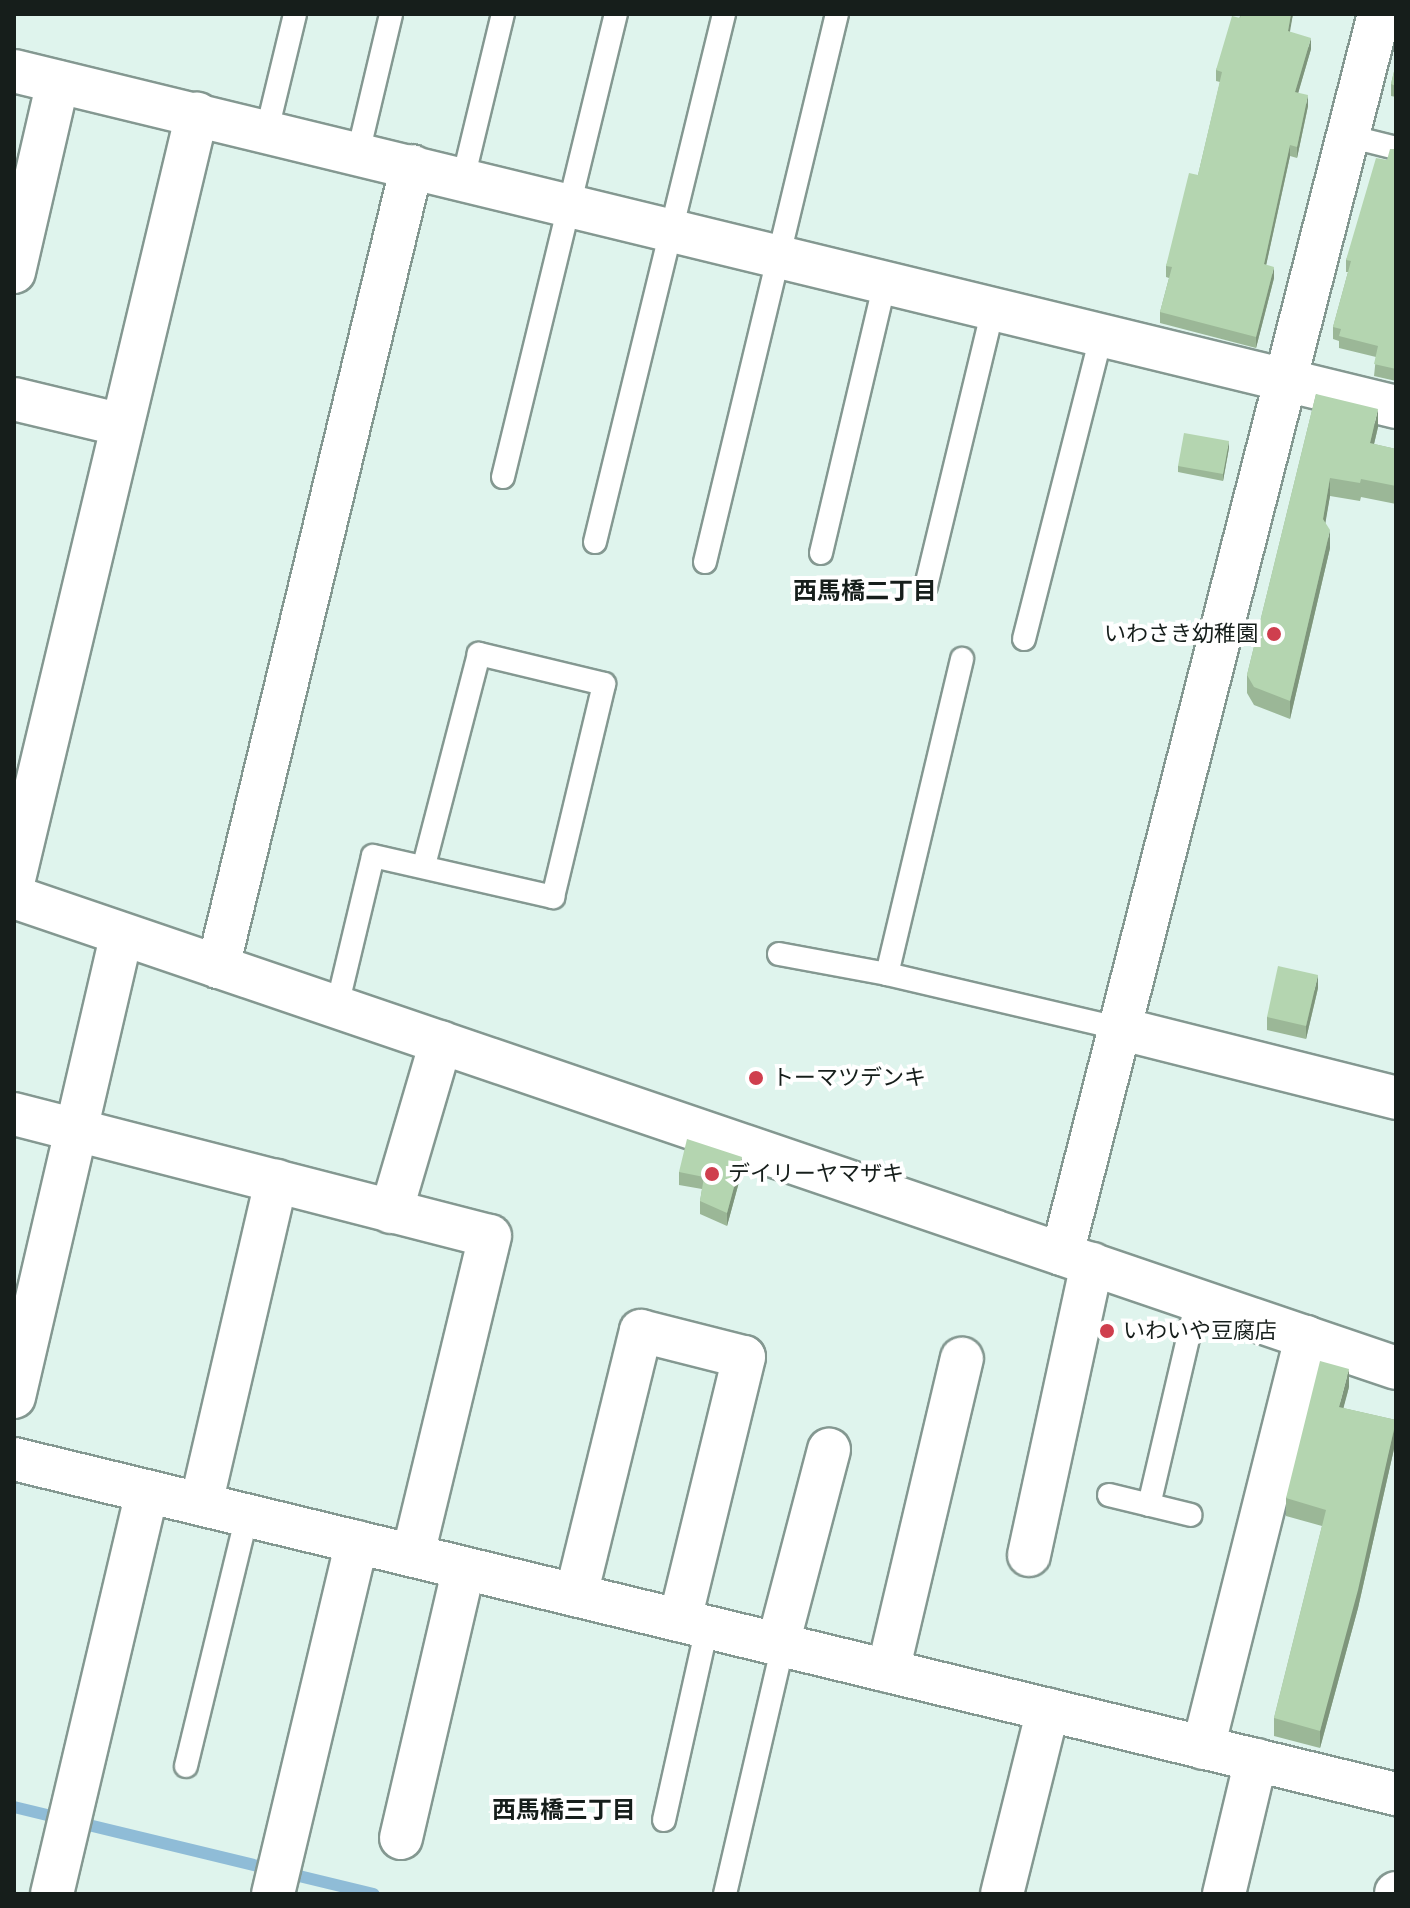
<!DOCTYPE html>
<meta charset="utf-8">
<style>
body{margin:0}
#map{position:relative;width:1410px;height:1908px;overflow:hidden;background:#dff4ed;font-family:"DM Sans","Noto Sans JP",sans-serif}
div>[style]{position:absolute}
.stream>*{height:12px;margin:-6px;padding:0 6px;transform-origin:6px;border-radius:6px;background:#8fbcd7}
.roads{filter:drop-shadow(2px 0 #849891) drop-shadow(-2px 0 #849891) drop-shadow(0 2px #849891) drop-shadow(0 -2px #849891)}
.lane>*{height:22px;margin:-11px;padding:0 11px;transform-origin:11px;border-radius:11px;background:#fff}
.street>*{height:42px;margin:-21px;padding:0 21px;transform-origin:21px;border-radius:21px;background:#fff}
.wall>*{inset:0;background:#9bb797}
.shaded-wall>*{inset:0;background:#7e957b}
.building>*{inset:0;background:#b4d5b0}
.dots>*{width:22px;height:22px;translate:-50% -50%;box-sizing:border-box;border:4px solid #fff;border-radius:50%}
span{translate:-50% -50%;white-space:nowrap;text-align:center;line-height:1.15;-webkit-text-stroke:8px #fff;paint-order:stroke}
.poi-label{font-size:22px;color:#161e1b}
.right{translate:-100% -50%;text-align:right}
.left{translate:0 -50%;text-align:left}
.neighbourhood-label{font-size:24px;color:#161e1b;font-weight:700}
.frame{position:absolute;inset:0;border:16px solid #161e1b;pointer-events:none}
</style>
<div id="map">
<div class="stream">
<div style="left:14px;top:1807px;width:370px;rotate:13.6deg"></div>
</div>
<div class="roads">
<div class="lane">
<div style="left:267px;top:130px;width:119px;rotate:-76.4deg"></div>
<div style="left:1348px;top:136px;width:49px;rotate:14deg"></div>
<div style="left:358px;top:153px;width:143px;rotate:-76.6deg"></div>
<div style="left:463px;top:179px;width:170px;rotate:-76.4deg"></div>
<div style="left:503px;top:477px;width:477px;rotate:-76.3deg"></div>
<div style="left:595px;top:542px;width:544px;rotate:-76.27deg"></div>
<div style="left:821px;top:553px;width:277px;rotate:-76.7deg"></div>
<div style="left:705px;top:562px;width:564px;rotate:-76.46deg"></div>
<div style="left:926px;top:586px;width:284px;rotate:-76.4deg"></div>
<div style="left:1024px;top:639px;width:313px;rotate:-75.7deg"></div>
<div style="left:779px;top:954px;width:110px;rotate:10.5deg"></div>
<div style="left:887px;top:974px;width:241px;rotate:13.2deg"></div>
<div style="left:887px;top:974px;width:324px;rotate:-76.6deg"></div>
<div style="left:337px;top:1006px;width:154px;rotate:-76.5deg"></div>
<div style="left:373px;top:856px;width:185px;rotate:12.8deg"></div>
<div style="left:553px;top:897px;width:219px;rotate:-76.5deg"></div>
<div style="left:604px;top:684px;width:129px;rotate:-166.5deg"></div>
<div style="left:479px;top:654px;width:218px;rotate:104.6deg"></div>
<div style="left:1109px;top:1495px;width:84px;rotate:13.7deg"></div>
<div style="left:1149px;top:1505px;width:210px;rotate:-76.8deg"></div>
<div style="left:186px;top:1766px;width:258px;rotate:-76.3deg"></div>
<div style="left:664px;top:1820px;width:198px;rotate:-77.4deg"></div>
<div style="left:725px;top:1894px;width:238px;rotate:-76.9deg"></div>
<div style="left:779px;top:1662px;width:18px;rotate:-93deg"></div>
</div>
<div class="street">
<div style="left:14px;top:71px;width:1422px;rotate:13.66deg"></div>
<div style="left:14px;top:272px;width:195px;rotate:-77deg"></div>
<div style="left:14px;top:399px;width:111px;rotate:13.5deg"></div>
<div style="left:14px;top:879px;width:787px;rotate:-76.55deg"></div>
<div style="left:14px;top:897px;width:1460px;rotate:18.82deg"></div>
<div style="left:218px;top:967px;width:824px;rotate:-76.39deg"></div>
<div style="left:1122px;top:1029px;width:283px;rotate:14.1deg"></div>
<div style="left:14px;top:1114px;width:491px;rotate:14.4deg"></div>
<div style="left:490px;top:1236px;width:328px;rotate:103.6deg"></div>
<div style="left:391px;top:1212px;width:177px;rotate:-73.6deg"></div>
<div style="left:1062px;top:1254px;width:1280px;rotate:-75.66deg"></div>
<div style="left:14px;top:1397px;width:475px;rotate:-76.9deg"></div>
<div style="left:14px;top:1459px;width:1422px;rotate:13.63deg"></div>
<div style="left:201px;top:1504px;width:332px;rotate:-76.9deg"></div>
<div style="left:1029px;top:1555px;width:298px;rotate:-77.8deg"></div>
<div style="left:576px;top:1595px;width:272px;rotate:-76.2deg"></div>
<div style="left:641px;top:1331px;width:106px;rotate:14.2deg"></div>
<div style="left:744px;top:1357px;width:271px;rotate:103.7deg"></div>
<div style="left:778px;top:1644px;width:201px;rotate:-75.3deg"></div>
<div style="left:888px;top:1671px;width:321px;rotate:-76.7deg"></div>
<div style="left:1203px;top:1748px;width:424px;rotate:-75.9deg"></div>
<div style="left:401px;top:1838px;width:277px;rotate:-76.9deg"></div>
<div style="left:52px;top:1894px;width:413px;rotate:-76.7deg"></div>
<div style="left:273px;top:1894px;width:362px;rotate:-76.6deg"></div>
<div style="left:1002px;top:1894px;width:190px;rotate:-76deg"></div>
<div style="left:1224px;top:1894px;width:138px;rotate:-76.6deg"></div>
<div style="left:1396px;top:1894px;width:1px;rotate:-90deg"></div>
</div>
</div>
<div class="wall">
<div style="clip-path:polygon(1241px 14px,1293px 14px,1289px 32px,1311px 49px,1298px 93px,1308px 106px,1297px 158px,1290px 156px,1266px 265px,1274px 278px,1256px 348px,1160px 323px,1160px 312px,1169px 278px,1166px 277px,1166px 266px,1198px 175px,1220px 82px,1216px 81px,1216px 70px)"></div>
<div style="clip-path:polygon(1396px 63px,1396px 97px,1391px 96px,1391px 84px)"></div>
<div style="clip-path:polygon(1396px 149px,1396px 381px,1374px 376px,1376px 357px,1339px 348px,1339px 341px,1333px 339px,1333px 327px,1348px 272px,1346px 272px,1346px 260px,1387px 160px)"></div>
<div style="clip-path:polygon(1316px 394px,1378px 427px,1374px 444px,1396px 449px,1396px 504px,1361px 497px,1360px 501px,1330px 496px,1325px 523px,1330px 548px,1290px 719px,1254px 705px,1247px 693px,1247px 675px)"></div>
<div style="clip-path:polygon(1229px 448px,1223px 481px,1178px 472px,1178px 466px)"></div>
<div style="clip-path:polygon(1318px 988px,1306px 1039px,1267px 1030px,1267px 1017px)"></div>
<div style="clip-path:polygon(742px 1171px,727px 1226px,700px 1214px,700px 1201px,702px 1189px,679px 1185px,679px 1172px)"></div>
<div style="clip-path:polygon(1349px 1387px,1343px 1408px,1396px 1420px,1396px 1440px,1358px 1608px,1320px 1748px,1274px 1736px,1274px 1718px,1322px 1526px,1286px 1516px,1286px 1498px)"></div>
</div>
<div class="shaded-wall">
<div style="clip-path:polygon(1291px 14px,1293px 14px,1288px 43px,1288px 31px)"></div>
<div style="clip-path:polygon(1311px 38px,1311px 49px,1295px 104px,1295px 92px)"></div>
<div style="clip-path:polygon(1308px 95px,1308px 106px,1297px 158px,1297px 147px)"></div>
<div style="clip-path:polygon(1290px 145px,1290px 156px,1264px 275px,1264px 264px)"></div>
<div style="clip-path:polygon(1274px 267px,1274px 278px,1256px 348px,1256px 337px)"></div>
<div style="clip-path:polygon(1378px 409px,1378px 427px,1370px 461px,1370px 443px)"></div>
<div style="clip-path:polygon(1229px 441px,1229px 448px,1223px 481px,1223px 474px)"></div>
<div style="clip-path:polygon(1330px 478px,1330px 496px,1323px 537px,1323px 519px)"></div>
<div style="clip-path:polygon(1330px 530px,1330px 548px,1290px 719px,1290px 701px)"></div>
<div style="clip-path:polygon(1318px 975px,1318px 988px,1306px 1039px,1306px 1026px)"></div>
<div style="clip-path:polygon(742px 1157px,742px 1171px,727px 1226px,727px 1213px)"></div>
<div style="clip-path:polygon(1349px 1369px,1349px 1387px,1339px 1425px,1339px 1407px)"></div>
<div style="clip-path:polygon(1396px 1422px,1396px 1440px,1358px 1608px,1320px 1748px,1320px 1731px)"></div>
</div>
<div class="building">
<div style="clip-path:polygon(1241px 14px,1291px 14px,1288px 31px,1311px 38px,1295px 92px,1308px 95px,1297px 147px,1290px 145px,1264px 264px,1274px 267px,1256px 337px,1160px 312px,1172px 267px,1166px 266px,1189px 173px,1198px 175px,1222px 72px,1216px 70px,1232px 16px,1240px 18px)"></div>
<div style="clip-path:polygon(1396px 63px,1396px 86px,1391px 84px)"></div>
<div style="clip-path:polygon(1390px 149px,1396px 149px,1396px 369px,1374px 364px,1378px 346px,1339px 336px,1341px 329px,1333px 327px,1351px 261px,1346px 260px,1376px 158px,1387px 160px)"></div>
<div style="clip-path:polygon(1316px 394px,1378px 409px,1370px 443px,1396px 449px,1396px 486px,1361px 479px,1360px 483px,1330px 478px,1323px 519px,1330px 530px,1290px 701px,1254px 687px,1247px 675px)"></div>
<div style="clip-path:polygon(1184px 433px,1229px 441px,1223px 474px,1178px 466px)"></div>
<div style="clip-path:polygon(1278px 966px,1318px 975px,1306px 1026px,1267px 1017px)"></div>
<div style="clip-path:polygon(687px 1139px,742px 1157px,727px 1213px,700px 1201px,704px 1177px,679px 1172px)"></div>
<div style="clip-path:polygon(1320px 1361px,1349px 1369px,1339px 1407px,1396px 1420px,1358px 1590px,1320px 1731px,1274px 1718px,1326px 1510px,1286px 1498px)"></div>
</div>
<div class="dots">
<div style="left:1274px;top:634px;background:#cf3f4e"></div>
<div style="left:756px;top:1078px;background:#cf3f4e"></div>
<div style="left:712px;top:1174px;background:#cf3f4e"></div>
<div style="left:1107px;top:1331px;background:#cf3f4e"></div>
</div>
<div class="poi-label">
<span class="right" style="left:1258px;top:634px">いわさき幼稚園</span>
<span class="left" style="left:772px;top:1078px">トーマツデンキ</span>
<span class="left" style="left:728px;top:1174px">デイリーヤマザキ</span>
<span class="left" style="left:1123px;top:1331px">いわいや豆腐店</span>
</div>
<div class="neighbourhood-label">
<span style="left:865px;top:591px">西馬橋二丁目</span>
<span style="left:564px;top:1810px">西馬橋三丁目</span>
</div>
<div class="frame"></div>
</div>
